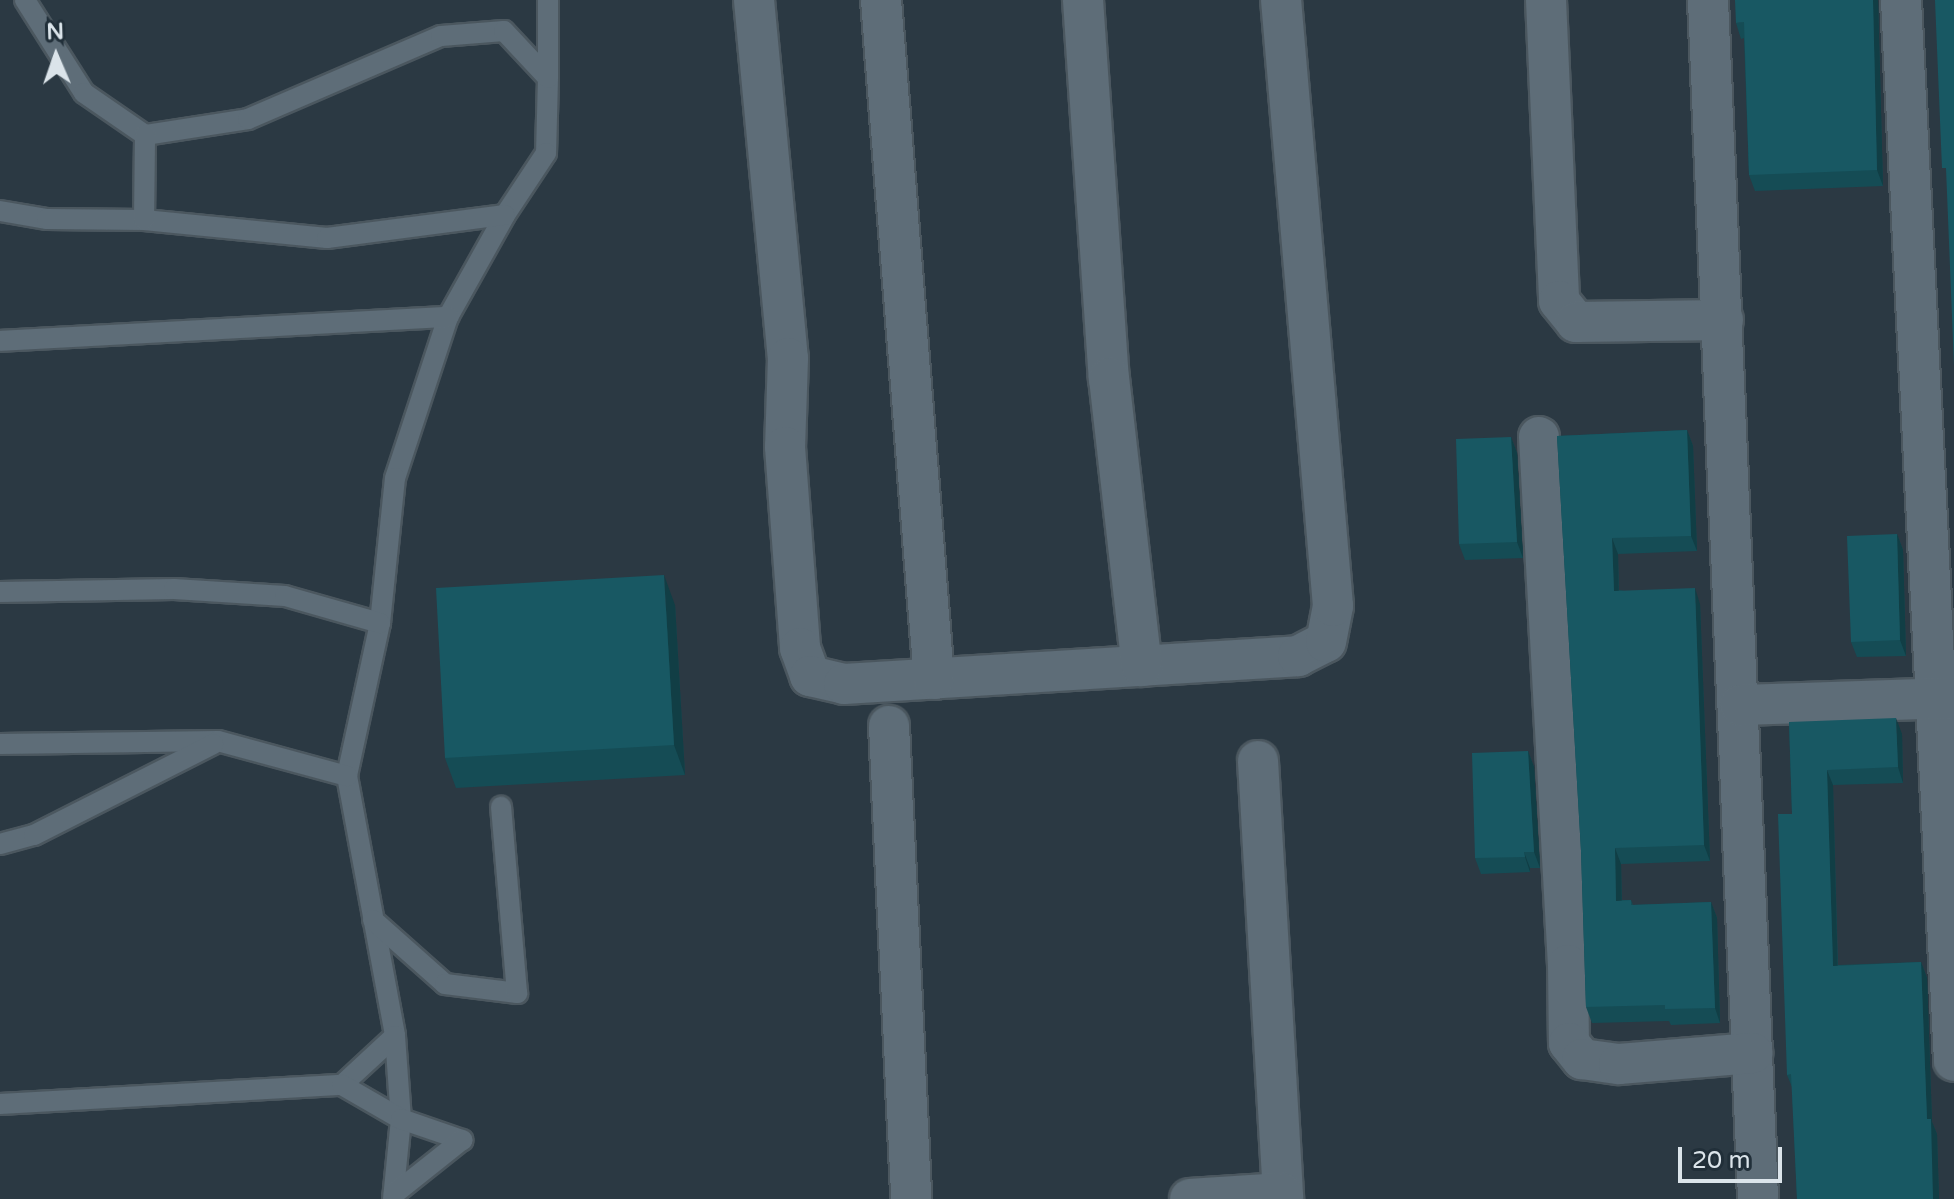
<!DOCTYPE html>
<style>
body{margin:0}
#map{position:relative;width:1954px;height:1199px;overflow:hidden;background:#2b3943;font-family:"Varela Round",sans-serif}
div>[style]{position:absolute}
.roads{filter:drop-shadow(2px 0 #4b575f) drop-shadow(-2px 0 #4b575f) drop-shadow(0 2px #4b575f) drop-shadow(0 -2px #4b575f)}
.lane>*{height:20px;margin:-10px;padding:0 10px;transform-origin:10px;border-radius:10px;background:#5e6d78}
.street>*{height:40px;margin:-20px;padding:0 20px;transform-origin:20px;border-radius:20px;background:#5e6d78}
.wall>*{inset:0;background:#154c55}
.shaded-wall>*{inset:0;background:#113e45}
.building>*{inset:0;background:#185863}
span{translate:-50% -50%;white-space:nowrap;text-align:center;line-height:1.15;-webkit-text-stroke:8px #212f39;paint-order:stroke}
.north{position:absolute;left:16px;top:16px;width:80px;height:80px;-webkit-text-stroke:6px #212f39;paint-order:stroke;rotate:358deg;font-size:22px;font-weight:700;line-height:32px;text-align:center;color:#dbe4ea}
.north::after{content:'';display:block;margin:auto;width:28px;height:36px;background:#dbe4ea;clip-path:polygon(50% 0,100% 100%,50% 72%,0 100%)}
.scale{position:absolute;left:1678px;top:1147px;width:104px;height:36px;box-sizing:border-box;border:4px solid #dbe4ea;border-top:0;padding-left:10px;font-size:24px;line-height:28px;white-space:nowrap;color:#dbe4ea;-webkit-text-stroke:6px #212f39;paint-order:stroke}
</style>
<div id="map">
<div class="roads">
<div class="lane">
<div style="left:25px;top:0;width:110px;rotate:57.6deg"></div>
<div style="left:84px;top:93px;width:74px;rotate:34.5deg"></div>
<div style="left:145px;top:135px;width:104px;rotate:-8.8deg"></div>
<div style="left:248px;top:119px;width:210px;rotate:-23.3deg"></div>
<div style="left:441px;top:36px;width:63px;rotate:-4.5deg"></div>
<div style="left:504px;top:31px;width:64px;rotate:46.9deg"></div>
<div style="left:548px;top:78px;width:75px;rotate:91.5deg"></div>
<div style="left:546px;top:153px;width:74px;rotate:123.5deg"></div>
<div style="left:505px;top:215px;width:117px;rotate:119.2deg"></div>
<div style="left:448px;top:317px;width:169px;rotate:108.2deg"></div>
<div style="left:395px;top:478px;width:146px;rotate:95.9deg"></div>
<div style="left:380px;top:623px;width:157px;rotate:102.2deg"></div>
<div style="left:347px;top:776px;width:264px;rotate:79.5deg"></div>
<div style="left:395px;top:1036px;width:83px;rotate:85.9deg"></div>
<div style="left:401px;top:1119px;width:80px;rotate:95.7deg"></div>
<div style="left:548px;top:78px;width:78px;rotate:-90deg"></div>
<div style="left:0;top:211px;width:48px;rotate:9.7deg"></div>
<div style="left:47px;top:219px;width:97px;rotate:0.6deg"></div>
<div style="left:144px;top:220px;width:184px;rotate:5.6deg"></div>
<div style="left:327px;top:238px;width:179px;rotate:-7.4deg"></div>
<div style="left:144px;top:220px;width:85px;rotate:-89.3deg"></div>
<div style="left:0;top:341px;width:449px;rotate:-3.1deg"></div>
<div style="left:0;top:592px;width:174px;rotate:-1deg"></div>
<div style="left:174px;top:589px;width:111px;rotate:3.6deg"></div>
<div style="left:285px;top:596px;width:99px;rotate:15.9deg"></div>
<div style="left:0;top:744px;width:218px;rotate:-0.8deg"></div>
<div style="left:218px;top:741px;width:134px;rotate:15.2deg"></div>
<div style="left:0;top:844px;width:35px;rotate:-15deg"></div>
<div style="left:34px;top:835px;width:201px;rotate:-26.9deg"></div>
<div style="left:373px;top:920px;width:96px;rotate:41.6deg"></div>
<div style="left:445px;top:984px;width:73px;rotate:7.1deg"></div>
<div style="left:517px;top:993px;width:187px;rotate:-94.9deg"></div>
<div style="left:342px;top:1085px;width:72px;rotate:-42.8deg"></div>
<div style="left:0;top:1104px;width:343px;rotate:-3.2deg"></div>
<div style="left:342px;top:1085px;width:68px;rotate:30deg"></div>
<div style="left:401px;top:1119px;width:65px;rotate:19deg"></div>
<div style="left:462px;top:1140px;width:87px;rotate:141.5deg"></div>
</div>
<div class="street">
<div style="left:754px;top:0;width:360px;rotate:84.6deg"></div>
<div style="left:788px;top:358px;width:89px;rotate:91.9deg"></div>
<div style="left:785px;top:447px;width:202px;rotate:85.7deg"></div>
<div style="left:800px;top:648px;width:30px;rotate:70deg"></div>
<div style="left:810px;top:676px;width:35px;rotate:13deg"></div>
<div style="left:844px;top:684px;width:455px;rotate:-3.5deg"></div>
<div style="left:1298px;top:656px;width:31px;rotate:-27deg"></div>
<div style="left:1326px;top:642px;width:37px;rotate:-79deg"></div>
<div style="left:1333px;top:606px;width:608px;rotate:-94.9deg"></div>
<div style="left:881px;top:0;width:681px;rotate:85.54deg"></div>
<div style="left:1083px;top:0;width:379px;rotate:86.1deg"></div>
<div style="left:1109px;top:378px;width:290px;rotate:83.5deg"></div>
<div style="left:1546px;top:0;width:301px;rotate:87.5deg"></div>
<div style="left:1559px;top:301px;width:27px;rotate:51deg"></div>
<div style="left:1576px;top:322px;width:147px;rotate:-0.8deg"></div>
<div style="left:1708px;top:0;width:1200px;rotate:87.61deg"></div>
<div style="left:1901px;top:0;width:1062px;rotate:87.14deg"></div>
<div style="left:1539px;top:437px;width:529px;rotate:86.86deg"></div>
<div style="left:1568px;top:965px;width:78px;rotate:89.3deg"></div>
<div style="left:1569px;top:1043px;width:21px;rotate:51deg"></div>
<div style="left:1582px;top:1059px;width:37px;rotate:8deg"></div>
<div style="left:1619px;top:1064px;width:134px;rotate:-4.7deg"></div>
<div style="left:1740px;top:705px;width:214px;rotate:-1.9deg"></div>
<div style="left:889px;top:726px;width:474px;rotate:87.3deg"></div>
<div style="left:1258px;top:761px;width:439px;rotate:86.7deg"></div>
<div style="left:1190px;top:1199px;width:92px;rotate:-3.7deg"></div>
</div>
</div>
<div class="wall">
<div style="clip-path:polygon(1878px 0,1883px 186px,1755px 191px,1749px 175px,1744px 38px,1741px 39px,1736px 23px)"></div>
<div style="clip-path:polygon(1687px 430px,1693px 446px,1697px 551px,1618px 554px,1619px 590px,1700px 604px,1710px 861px,1621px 864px,1622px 900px,1631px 900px,1633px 905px,1711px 902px,1717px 918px,1720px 1023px,1671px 1025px,1669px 1021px,1592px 1023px,1586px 1007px,1581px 851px,1557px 436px)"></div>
<div style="clip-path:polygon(1511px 437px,1517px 453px,1523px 558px,1465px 560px,1459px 544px)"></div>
<div style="clip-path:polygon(1897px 534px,1903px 550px,1906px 656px,1857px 657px,1851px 642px)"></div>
<div style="clip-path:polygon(675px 605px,685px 775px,456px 788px,445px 758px)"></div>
<div style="clip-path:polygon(1789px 722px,1902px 734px,1903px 783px,1833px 785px,1838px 965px,1921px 962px,1927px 978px,1932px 1122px,1937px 1134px,1939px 1199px,1797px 1199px,1792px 1087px,1787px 1075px,1792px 814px)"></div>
<div style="clip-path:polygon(1528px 751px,1534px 767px,1540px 868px,1530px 868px,1530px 872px,1481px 874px,1475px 858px)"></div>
</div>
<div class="shaded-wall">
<div style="clip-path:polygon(1873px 0,1878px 0,1883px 186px,1877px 170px)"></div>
<div style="clip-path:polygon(1687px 430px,1693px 446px,1697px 551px,1691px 536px)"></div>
<div style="clip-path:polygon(1511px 437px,1517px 453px,1523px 558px,1517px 542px)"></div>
<div style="clip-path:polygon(1897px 534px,1903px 550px,1906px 656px,1900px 640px)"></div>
<div style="clip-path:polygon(1612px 538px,1618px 554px,1619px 607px,1614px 591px)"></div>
<div style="clip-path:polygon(664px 575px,675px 605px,685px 775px,674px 745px)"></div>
<div style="clip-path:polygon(1695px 588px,1700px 604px,1710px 861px,1704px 845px)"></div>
<div style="clip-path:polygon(1896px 718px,1902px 734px,1903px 783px,1898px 767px)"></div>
<div style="clip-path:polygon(1528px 751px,1534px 767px,1540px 868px,1534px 852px)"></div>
<div style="clip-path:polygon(1827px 770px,1833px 785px,1838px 981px,1833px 966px)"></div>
<div style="clip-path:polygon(1615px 848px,1621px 864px,1622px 916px,1616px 901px)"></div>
<div style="clip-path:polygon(1524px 852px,1530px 868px,1530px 872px,1525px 857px)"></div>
<div style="clip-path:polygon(1711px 902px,1717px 918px,1720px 1023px,1715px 1008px)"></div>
<div style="clip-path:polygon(1921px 962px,1927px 978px,1932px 1122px,1937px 1134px,1939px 1199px,1933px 1199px,1927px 1119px)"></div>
</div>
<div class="building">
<div style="clip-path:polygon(1735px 0,1873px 0,1877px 170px,1749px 175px,1744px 22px,1736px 23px)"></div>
<div style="clip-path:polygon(1935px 0,1954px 0,1954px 366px,1946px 168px,1942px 168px)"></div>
<div style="clip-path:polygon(1687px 430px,1691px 536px,1612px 538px,1614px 591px,1695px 588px,1704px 845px,1615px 848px,1616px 901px,1631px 900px,1631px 905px,1711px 902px,1715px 1008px,1665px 1009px,1665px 1005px,1586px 1007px,1581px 851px,1557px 436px)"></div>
<div style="clip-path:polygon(1511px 437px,1517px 542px,1459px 544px,1456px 439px)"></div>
<div style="clip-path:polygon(1897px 534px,1900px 640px,1851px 642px,1847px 536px)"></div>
<div style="clip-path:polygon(664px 575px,674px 745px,445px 758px,436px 588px)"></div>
<div style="clip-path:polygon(1896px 718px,1898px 767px,1827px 770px,1833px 966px,1921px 962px,1927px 1119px,1931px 1119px,1933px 1199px,1797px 1199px,1791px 1074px,1787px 1075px,1778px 814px,1792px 814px,1789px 722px)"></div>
<div style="clip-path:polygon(1528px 751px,1534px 852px,1524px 852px,1525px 857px,1475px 858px,1472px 753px)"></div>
</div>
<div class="north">N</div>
<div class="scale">20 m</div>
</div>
